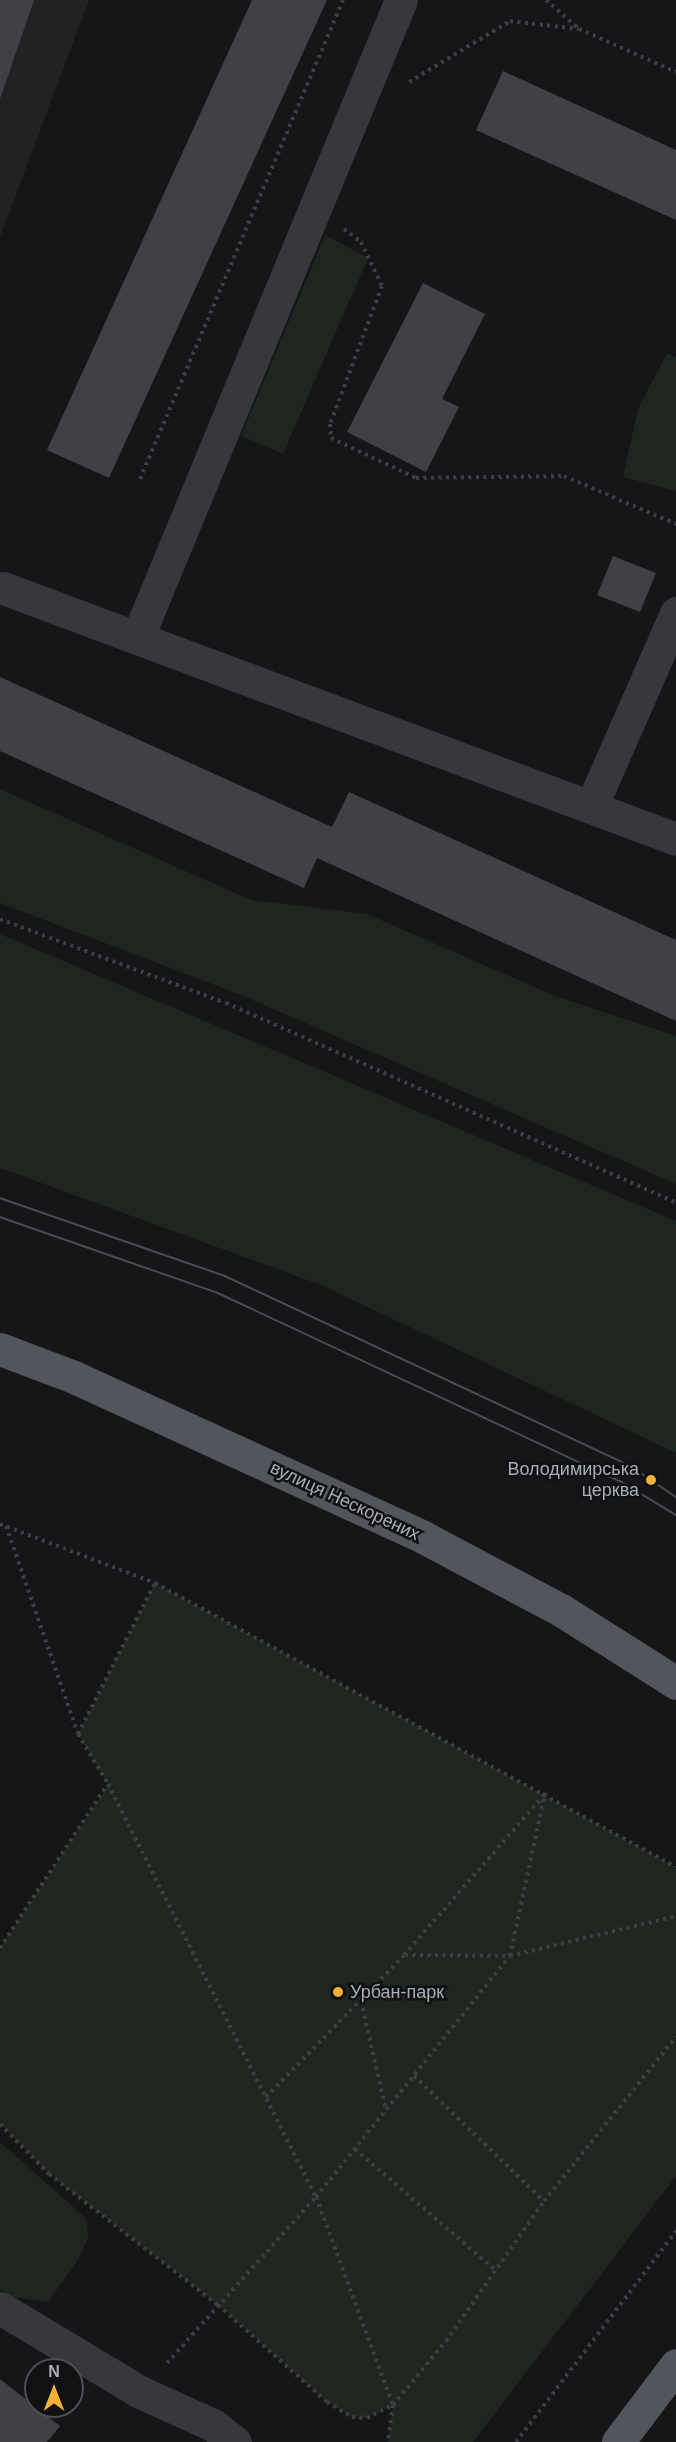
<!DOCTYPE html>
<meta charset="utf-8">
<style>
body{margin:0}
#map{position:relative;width:676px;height:2442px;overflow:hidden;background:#161618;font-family:Arial,sans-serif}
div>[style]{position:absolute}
.built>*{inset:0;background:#222225}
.green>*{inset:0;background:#1e261f}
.building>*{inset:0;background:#404145}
.path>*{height:4px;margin-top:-2px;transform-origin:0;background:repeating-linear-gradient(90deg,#3d3f44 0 3px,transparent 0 7.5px)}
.minor>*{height:33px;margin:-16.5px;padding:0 16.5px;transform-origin:16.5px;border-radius:16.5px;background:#37383d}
.major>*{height:33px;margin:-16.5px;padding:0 16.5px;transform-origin:16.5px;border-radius:16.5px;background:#53555c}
.tram>*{height:1.5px;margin:-0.75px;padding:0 0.75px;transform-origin:0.75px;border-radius:0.75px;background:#4a4c52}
.dots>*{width:16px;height:16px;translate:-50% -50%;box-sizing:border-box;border:3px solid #111113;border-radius:50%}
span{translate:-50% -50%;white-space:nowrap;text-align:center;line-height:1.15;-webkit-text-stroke:5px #111113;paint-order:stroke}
.poi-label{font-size:18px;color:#a8adb8}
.right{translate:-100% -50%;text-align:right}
.left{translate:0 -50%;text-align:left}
.street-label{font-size:18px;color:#a8adb8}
.north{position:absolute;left:24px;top:2358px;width:60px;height:60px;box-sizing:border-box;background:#111113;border:2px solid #4d4f55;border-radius:50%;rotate:0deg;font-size:16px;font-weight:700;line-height:24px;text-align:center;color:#a8adb8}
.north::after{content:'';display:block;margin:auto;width:21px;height:27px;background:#f2b134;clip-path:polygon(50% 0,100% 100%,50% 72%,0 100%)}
</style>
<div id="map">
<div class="built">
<div style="clip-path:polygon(0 0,89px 0,0 237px)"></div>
</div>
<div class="green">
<div style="clip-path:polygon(325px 235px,368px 258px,283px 454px,241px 436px)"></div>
<div style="clip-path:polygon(667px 353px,676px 357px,676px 491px,623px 477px,638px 409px)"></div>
<div style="clip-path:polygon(0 789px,251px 900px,367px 914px,555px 996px,676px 1036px,676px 1184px,241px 995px,0 903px)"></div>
<div style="clip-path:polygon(0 934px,676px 1221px,676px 1453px,321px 1285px,0 1168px)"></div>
<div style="clip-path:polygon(155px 1583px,676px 1867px,676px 2176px,473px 2442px,388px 2442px,393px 2405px,367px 2418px,352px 2417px,327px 2402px,218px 2305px,49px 2174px,0 2124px,0 1948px,108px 1785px,78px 1734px)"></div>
<div style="clip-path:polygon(0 2142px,87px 2219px,88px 2238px,76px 2263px,48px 2302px,11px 2297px,0 2289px)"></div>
</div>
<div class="building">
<div style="clip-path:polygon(0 0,34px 0,0 99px)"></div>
<div style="clip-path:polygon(252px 0,327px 0,109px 478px,47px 450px)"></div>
<div style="clip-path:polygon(503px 71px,676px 150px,676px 220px,476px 130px)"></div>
<div style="clip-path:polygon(423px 283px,485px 314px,442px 399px,459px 407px,426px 472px,347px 432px)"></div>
<div style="clip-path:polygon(613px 556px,656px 573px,640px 612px,597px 595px)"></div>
<div style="clip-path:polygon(0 677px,332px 827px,349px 792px,676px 940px,676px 1021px,317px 858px,304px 888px,0 751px)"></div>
<div style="clip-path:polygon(0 2379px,60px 2426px,47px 2442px,0 2442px)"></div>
</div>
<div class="path">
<div style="left:546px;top:0;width:44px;rotate:41.3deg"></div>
<div style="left:579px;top:29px;width:106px;rotate:23.9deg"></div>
<div style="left:409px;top:82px;width:118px;rotate:-31.1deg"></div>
<div style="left:510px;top:21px;width:69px;rotate:6.6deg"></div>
<div style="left:344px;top:229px;width:21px;rotate:37deg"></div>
<div style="left:361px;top:242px;width:49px;rotate:64.5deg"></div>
<div style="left:382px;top:286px;width:147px;rotate:110.6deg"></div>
<div style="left:330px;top:424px;width:14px;rotate:86deg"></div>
<div style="left:331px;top:438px;width:94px;rotate:25.2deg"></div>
<div style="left:416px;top:478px;width:148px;rotate:-0.8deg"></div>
<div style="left:564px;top:476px;width:122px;rotate:23.2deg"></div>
<div style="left:140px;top:479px;width:520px;rotate:-67.03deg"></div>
<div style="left:0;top:919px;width:241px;rotate:20.4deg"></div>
<div style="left:226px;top:1003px;width:492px;rotate:23.9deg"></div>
<div style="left:0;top:1524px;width:166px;rotate:20.8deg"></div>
<div style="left:155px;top:1583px;width:593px;rotate:28.6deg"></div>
<div style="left:6px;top:1526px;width:220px;rotate:70.9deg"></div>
<div style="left:78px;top:1734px;width:58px;rotate:59deg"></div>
<div style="left:108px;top:1784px;width:462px;rotate:63.3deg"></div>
<div style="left:316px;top:2197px;width:222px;rotate:69.7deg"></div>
<div style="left:393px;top:2405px;width:37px;rotate:98deg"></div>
<div style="left:78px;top:1734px;width:169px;rotate:-63deg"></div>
<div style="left:0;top:1948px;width:195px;rotate:-56.7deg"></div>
<div style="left:405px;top:1955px;width:105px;rotate:0.5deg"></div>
<div style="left:510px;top:1956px;width:171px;rotate:-13.5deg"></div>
<div style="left:361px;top:2001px;width:112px;rotate:77.1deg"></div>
<div style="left:414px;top:2076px;width:180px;rotate:43.9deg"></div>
<div style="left:266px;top:2097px;width:198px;rotate:-45.8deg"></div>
<div style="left:404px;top:1955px;width:214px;rotate:-48.8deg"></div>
<div style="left:0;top:2124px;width:70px;rotate:45.6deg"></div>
<div style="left:49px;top:2174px;width:214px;rotate:37.8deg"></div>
<div style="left:218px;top:2305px;width:146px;rotate:41.7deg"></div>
<div style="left:327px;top:2402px;width:29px;rotate:31deg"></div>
<div style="left:352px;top:2417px;width:15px;rotate:4deg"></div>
<div style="left:367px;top:2418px;width:29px;rotate:-27deg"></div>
<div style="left:393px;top:2405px;width:83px;rotate:-50.4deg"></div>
<div style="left:446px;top:2341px;width:171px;rotate:-55deg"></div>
<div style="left:544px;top:2201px;width:211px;rotate:-51.2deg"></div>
<div style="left:355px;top:2149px;width:184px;rotate:40.8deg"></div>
<div style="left:167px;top:2363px;width:223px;rotate:-48.1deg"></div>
<div style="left:316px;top:2197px;width:309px;rotate:-51.2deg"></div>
<div style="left:510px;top:1956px;width:167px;rotate:-77.9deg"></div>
<div style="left:516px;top:2442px;width:265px;rotate:-52.8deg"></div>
</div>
<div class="minor">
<div style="left:3px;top:588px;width:718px;rotate:20.45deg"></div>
<div style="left:138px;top:636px;width:688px;rotate:-67.53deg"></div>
<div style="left:591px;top:807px;width:212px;rotate:-66.3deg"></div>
<div style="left:0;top:2308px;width:163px;rotate:31deg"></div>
<div style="left:140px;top:2392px;width:80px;rotate:24.3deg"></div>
<div style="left:213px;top:2425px;width:28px;rotate:38deg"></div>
</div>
<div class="major">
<div style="left:0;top:1349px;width:79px;rotate:20.7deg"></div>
<div style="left:74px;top:1377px;width:384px;rotate:24.6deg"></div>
<div style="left:423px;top:1537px;width:156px;rotate:27.9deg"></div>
<div style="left:561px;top:1610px;width:136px;rotate:32.4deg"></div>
<div style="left:618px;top:2442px;width:96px;rotate:-53deg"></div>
</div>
<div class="tram">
<div style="left:0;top:1198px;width:238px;rotate:19.1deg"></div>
<div style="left:225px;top:1276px;width:446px;rotate:25.1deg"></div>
<div style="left:629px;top:1465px;width:57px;rotate:34.2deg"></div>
<div style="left:0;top:1217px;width:231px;rotate:19.2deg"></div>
<div style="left:218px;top:1293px;width:444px;rotate:25.1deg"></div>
<div style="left:620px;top:1481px;width:66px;rotate:31.3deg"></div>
</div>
<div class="dots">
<div style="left:651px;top:1480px;background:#f2b134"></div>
<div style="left:338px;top:1992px;background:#f2b134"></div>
</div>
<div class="poi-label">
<span class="right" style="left:639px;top:1480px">Володимирська<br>церква</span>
<span class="left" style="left:350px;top:1992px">Урбан-парк</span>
</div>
<div class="street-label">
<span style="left:345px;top:1501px;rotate:25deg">вулиця Нескорених</span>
</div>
<div class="north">N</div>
</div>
